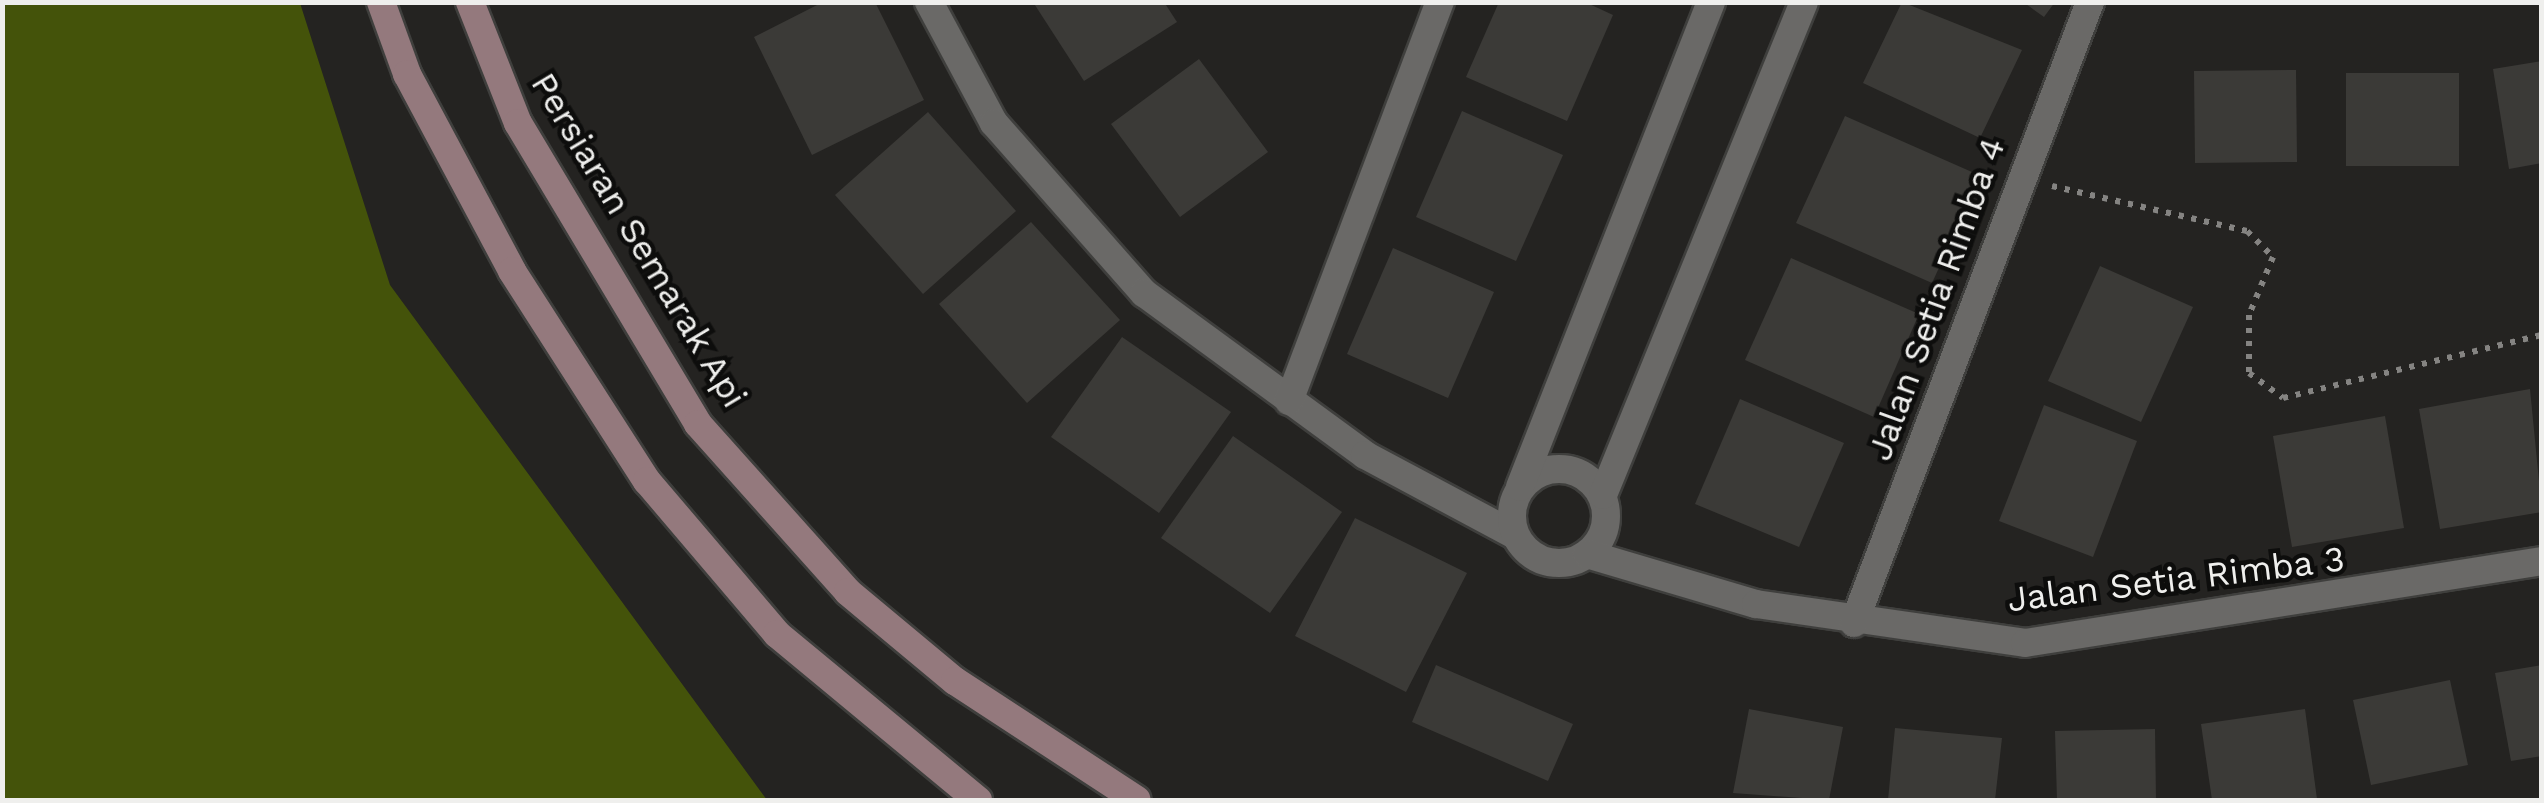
<!DOCTYPE html>
<style>
body{margin:0}
#map{position:relative;width:2544px;height:803px;overflow:hidden;background:#242321;font-family:"Work Sans",sans-serif}
div>[style]{position:absolute}
.forest>*{inset:0;background:#44530a}
.building>*{inset:0;background:#3b3a37}
.path>*{height:6px;margin-top:-3px;transform-origin:0;background:repeating-linear-gradient(90deg,#858482 0 5px,transparent 0 13px)}
.roads{filter:drop-shadow(2px 0 #3f3f3d) drop-shadow(-2px 0 #3f3f3d) drop-shadow(0 2px #3f3f3d) drop-shadow(0 -2px #3f3f3d)}
.minor>*{height:28px;margin:-14px;padding:0 14px;transform-origin:14px;border-radius:14px;background:#6a6967}
.minor>.ring{margin:-14px;padding:0;box-sizing:content-box;background:none;border:28px solid #6a6967;border-radius:50%}
.secondary>*{height:28px;margin:-14px;padding:0 14px;transform-origin:14px;border-radius:14px;background:#94797d}
span{translate:-50% -50%;white-space:nowrap;text-align:center;line-height:1.15;-webkit-text-stroke:9px #0d0d0c;paint-order:stroke}
.street-label{font-size:35px;color:#efefed}
.frame{position:absolute;inset:0;border:5px solid #efefed;pointer-events:none}
</style>
<div id="map">
<div class="forest">
<div style="clip-path:polygon(2px 3px,300px 3px,390px 285px,767px 800px,3px 800px)"></div>
</div>
<div class="building">
<div style="clip-path:polygon(823px 2px,875px 2px,924px 100px,812px 155px,754px 37px)"></div>
<div style="clip-path:polygon(1033px 2px,1164px 2px,1177px 22px,1084px 81px)"></div>
<div style="clip-path:polygon(1499px 2px,1585px 2px,1613px 15px,1567px 121px,1466px 77px)"></div>
<div style="clip-path:polygon(1902px 2px,2022px 50px,1980px 138px,1863px 83px)"></div>
<div style="clip-path:polygon(2023px 2px,2055px 2px,2044px 17px)"></div>
<div style="clip-path:polygon(1199px 59px,1268px 152px,1180px 217px,1111px 124px)"></div>
<div style="clip-path:polygon(2542px 61px,2542px 163px,2509px 169px,2493px 69px)"></div>
<div style="clip-path:polygon(2296px 70px,2297px 162px,2195px 163px,2194px 71px)"></div>
<div style="clip-path:polygon(2346px 73px,2459px 73px,2459px 166px,2346px 166px)"></div>
<div style="clip-path:polygon(1462px 111px,1563px 155px,1516px 261px,1416px 217px)"></div>
<div style="clip-path:polygon(928px 112px,1016px 211px,923px 294px,835px 195px)"></div>
<div style="clip-path:polygon(1845px 116px,1981px 176px,1932px 283px,1796px 223px)"></div>
<div style="clip-path:polygon(1031px 222px,1120px 320px,1027px 403px,939px 304px)"></div>
<div style="clip-path:polygon(1393px 248px,1494px 292px,1448px 398px,1347px 354px)"></div>
<div style="clip-path:polygon(1791px 258px,1919px 314px,1874px 417px,1745px 360px)"></div>
<div style="clip-path:polygon(2100px 266px,2193px 307px,2141px 422px,2048px 381px)"></div>
<div style="clip-path:polygon(1122px 337px,1231px 412px,1159px 513px,1051px 437px)"></div>
<div style="clip-path:polygon(2530px 389px,2542px 512px,2440px 529px,2419px 409px)"></div>
<div style="clip-path:polygon(1740px 399px,1844px 443px,1799px 547px,1695px 504px)"></div>
<div style="clip-path:polygon(2044px 405px,2137px 441px,2093px 557px,1999px 521px)"></div>
<div style="clip-path:polygon(2385px 416px,2404px 528px,2292px 547px,2273px 436px)"></div>
<div style="clip-path:polygon(1233px 436px,1342px 512px,1270px 613px,1161px 538px)"></div>
<div style="clip-path:polygon(1355px 518px,1467px 573px,1406px 692px,1295px 636px)"></div>
<div style="clip-path:polygon(1436px 665px,1573px 724px,1548px 781px,1412px 722px)"></div>
<div style="clip-path:polygon(2542px 665px,2542px 756px,2511px 761px,2495px 673px)"></div>
<div style="clip-path:polygon(2450px 680px,2468px 765px,2371px 785px,2353px 700px)"></div>
<div style="clip-path:polygon(1749px 709px,1843px 727px,1829px 800px,1733px 793px)"></div>
<div style="clip-path:polygon(2305px 709px,2317px 799px,2212px 800px,2201px 724px)"></div>
<div style="clip-path:polygon(1895px 728px,2002px 738px,1995px 800px,1888px 800px)"></div>
<div style="clip-path:polygon(2155px 729px,2156px 800px,2057px 800px,2055px 731px)"></div>
</div>
<div class="path">
<div style="left:2052px;top:186px;width:200px;rotate:13deg"></div>
<div style="left:2247px;top:231px;width:37px;rotate:45deg"></div>
<div style="left:2273px;top:257px;width:63px;rotate:112.5deg"></div>
<div style="left:2249px;top:315px;width:58px;rotate:90deg"></div>
<div style="left:2249px;top:373px;width:42px;rotate:36.3deg"></div>
<div style="left:2283px;top:398px;width:267px;rotate:-13.7deg"></div>
</div>
<div class="roads">
<div class="minor">
<div style="left:929px;top:2px;width:137px;rotate:61.8deg"></div>
<div style="left:994px;top:123px;width:227px;rotate:48.6deg"></div>
<div style="left:1144px;top:293px;width:274px;rotate:36.2deg"></div>
<div style="left:1365px;top:455px;width:170px;rotate:28.1deg"></div>
<div style="left:1289px;top:401px;width:427px;rotate:-69.3deg"></div>
<div class="ring" style="left:1512px;top:469px;width:66px;height:66px"></div>
<div style="left:1520px;top:487px;width:521px;rotate:-68.5deg"></div>
<div style="left:1603px;top:495px;width:532px;rotate:-67.82deg"></div>
<div style="left:1587px;top:554px;width:176px;rotate:16.5deg"></div>
<div style="left:1756px;top:604px;width:272px;rotate:8.2deg"></div>
<div style="left:2025px;top:643px;width:523px;rotate:-9.01deg"></div>
<div style="left:1854px;top:623px;width:664px;rotate:-69.19deg"></div>
</div>
<div class="secondary">
<div style="left:381px;top:2px;width:77px;rotate:70.1deg"></div>
<div style="left:407px;top:74px;width:223px;rotate:61.9deg"></div>
<div style="left:512px;top:271px;width:250px;rotate:57.3deg"></div>
<div style="left:647px;top:481px;width:201px;rotate:49.6deg"></div>
<div style="left:777px;top:634px;width:261px;rotate:39.6deg"></div>
<div style="left:470px;top:2px;width:130px;rotate:68.4deg"></div>
<div style="left:518px;top:123px;width:351px;rotate:59.1deg"></div>
<div style="left:698px;top:424px;width:225px;rotate:48.2deg"></div>
<div style="left:848px;top:592px;width:139px;rotate:39.8deg"></div>
<div style="left:955px;top:681px;width:217px;rotate:33.2deg"></div>
</div>
</div>
<div class="street-label">
<span style="left:639px;top:240px;rotate:59deg">Persiaran Semarak Api</span>
<span style="left:1936px;top:299px;rotate:-70deg">Jalan Setia Rimba 4</span>
<span style="left:2176px;top:579px;rotate:-7deg">Jalan Setia Rimba 3</span>
</div>
<div class="frame"></div>
</div>
